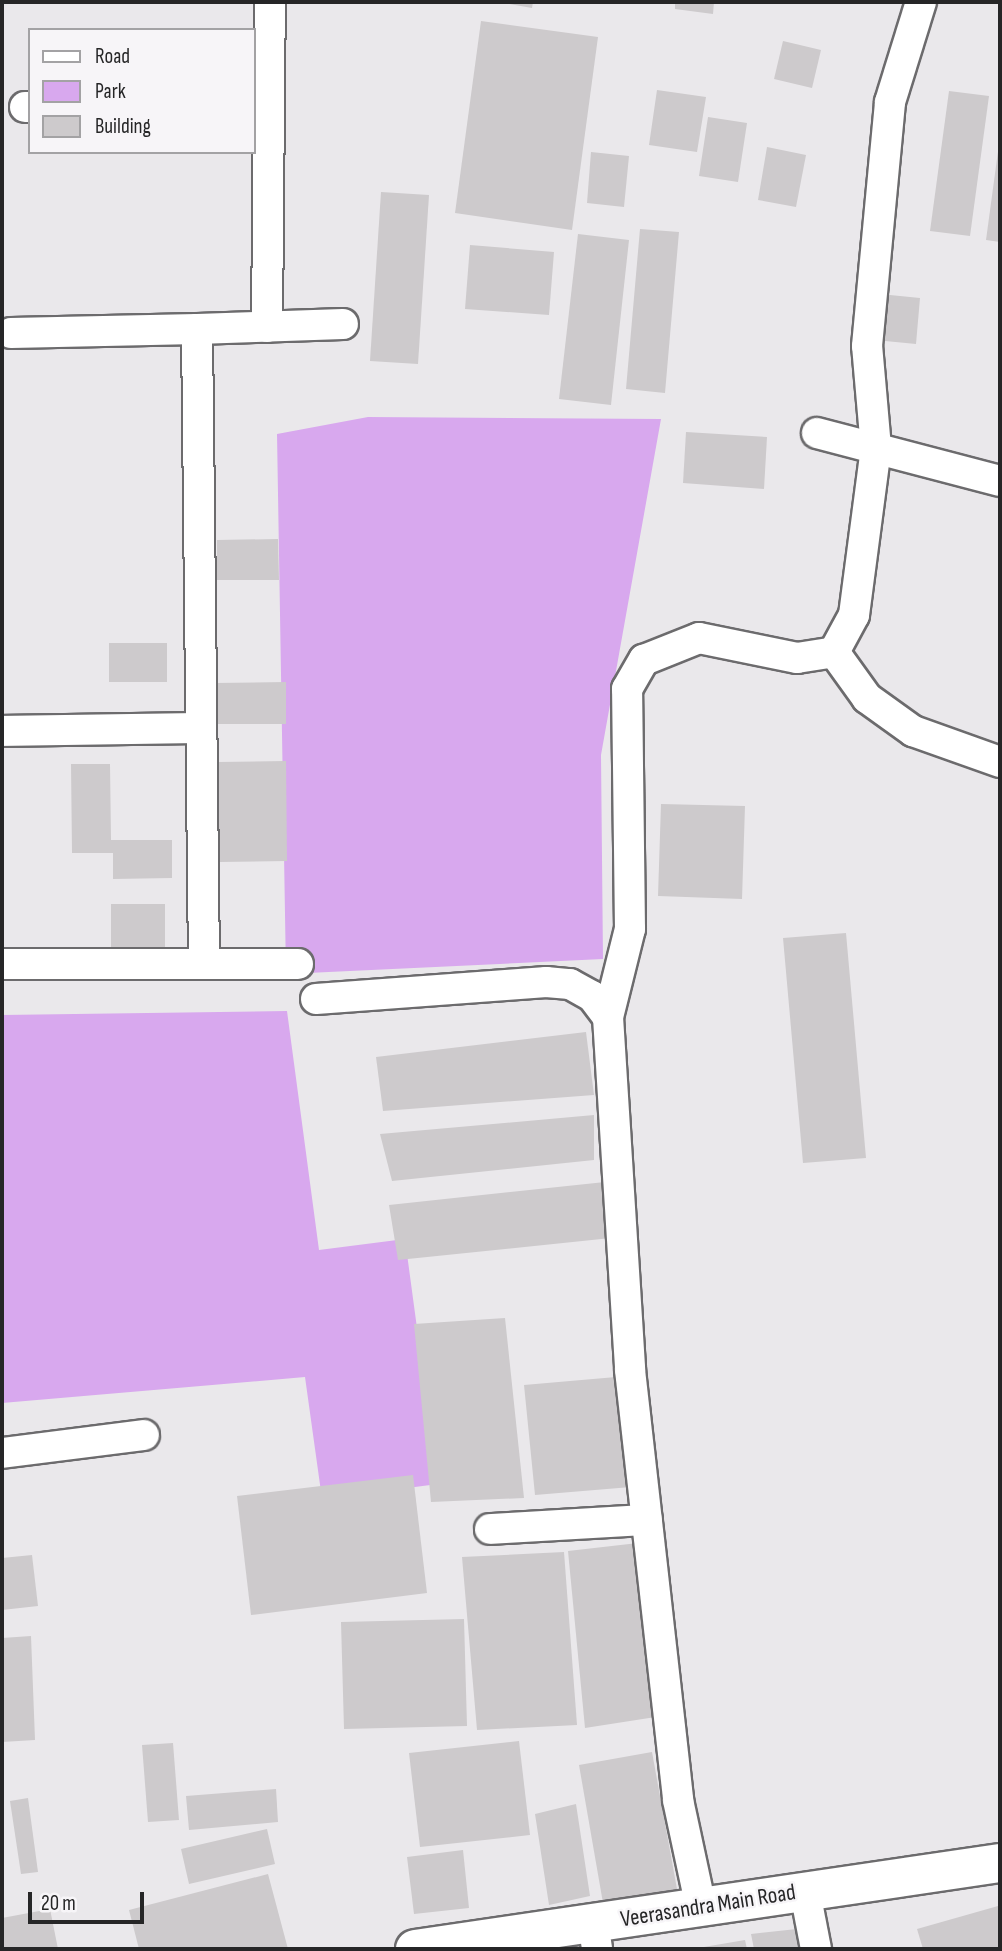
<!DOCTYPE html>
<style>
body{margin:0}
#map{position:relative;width:1002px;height:1951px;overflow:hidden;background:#eae8eb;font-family:"Sofia Sans Condensed",sans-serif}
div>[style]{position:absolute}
.green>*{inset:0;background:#d8a8ee}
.building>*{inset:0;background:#cdcacc}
.roads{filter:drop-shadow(2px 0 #6c6b6d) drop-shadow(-2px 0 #6c6b6d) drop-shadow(0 2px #6c6b6d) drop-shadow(0 -2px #6c6b6d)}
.minor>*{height:30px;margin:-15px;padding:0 15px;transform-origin:15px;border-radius:15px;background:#fff}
.tertiary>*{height:38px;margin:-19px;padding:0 19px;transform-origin:19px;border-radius:19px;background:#fff}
span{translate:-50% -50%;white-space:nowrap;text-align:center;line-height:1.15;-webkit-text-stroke:5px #f7f5f8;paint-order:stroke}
.street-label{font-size:23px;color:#262627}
.frame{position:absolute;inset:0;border:4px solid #262627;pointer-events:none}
.legend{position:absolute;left:28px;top:28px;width:228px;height:126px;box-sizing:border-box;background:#f7f5f8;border:2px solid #a3a2a4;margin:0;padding:9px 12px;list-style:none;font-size:21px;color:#262627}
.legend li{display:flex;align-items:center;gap:14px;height:35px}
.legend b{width:35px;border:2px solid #a3a2a4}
.scale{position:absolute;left:28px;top:1892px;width:116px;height:32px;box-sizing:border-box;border:4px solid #262627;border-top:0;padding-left:9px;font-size:21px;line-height:24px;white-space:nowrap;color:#262627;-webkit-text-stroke:5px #f7f5f8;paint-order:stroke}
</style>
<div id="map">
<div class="green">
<div style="clip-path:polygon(368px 417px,661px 419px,601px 755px,603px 959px,286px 974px,277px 434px)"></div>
<div style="clip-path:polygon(287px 1011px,319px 1250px,405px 1239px,438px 1484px,322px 1499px,305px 1377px,2px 1403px,2px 1015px)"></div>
</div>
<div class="building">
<div style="clip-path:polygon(498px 2px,533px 2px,532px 8px)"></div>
<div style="clip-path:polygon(675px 2px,714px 2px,713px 14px,675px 9px)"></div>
<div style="clip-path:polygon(481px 21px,598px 37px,572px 230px,455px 213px)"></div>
<div style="clip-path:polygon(783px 41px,821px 50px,812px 88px,774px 79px)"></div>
<div style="clip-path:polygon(657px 90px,706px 97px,697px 152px,649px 145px)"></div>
<div style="clip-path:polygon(949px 91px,989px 96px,970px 236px,930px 231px)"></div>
<div style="clip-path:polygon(708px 117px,747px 123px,738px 182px,699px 176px)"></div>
<div style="clip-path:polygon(999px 144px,1000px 145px,1000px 242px,986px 240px)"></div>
<div style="clip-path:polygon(767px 147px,806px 155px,796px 207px,758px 200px)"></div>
<div style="clip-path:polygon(591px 152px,629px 156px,624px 207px,587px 203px)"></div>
<div style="clip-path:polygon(381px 192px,429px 195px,418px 364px,370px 361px)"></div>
<div style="clip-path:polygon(640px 229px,679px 232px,665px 393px,626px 389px)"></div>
<div style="clip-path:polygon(578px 234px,629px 240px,611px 405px,559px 399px)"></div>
<div style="clip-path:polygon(470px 245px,554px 252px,549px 315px,465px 309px)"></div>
<div style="clip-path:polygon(880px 294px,920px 298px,916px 344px,875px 340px)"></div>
<div style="clip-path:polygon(686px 432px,767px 437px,764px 489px,683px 483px)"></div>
<div style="clip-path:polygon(278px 539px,279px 580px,217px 580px,217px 540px)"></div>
<div style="clip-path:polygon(109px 643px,167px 643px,167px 682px,109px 682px)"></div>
<div style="clip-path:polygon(286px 682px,286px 724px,214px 724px,214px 683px)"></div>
<div style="clip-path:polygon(286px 761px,287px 861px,219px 862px,218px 762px)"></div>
<div style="clip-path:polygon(71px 764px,110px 764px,111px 840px,172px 840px,172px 878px,113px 879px,113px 853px,72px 853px)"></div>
<div style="clip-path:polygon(661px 804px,745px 806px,742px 899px,658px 896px)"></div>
<div style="clip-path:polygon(111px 904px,165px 904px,165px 948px,111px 949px)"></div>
<div style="clip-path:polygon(846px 933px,866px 1158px,803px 1163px,783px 938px)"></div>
<div style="clip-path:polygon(586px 1032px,594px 1095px,383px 1111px,376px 1057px)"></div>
<div style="clip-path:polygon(594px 1115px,594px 1160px,392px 1181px,380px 1134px)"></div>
<div style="clip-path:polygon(605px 1182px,611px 1238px,398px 1260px,389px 1205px)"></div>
<div style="clip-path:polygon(505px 1318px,524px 1498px,431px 1502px,414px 1324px)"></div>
<div style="clip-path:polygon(616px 1377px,631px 1487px,535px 1495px,524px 1385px)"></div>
<div style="clip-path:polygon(413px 1475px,427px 1593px,251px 1615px,237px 1496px)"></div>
<div style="clip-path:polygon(638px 1543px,662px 1716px,585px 1728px,568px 1551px)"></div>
<div style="clip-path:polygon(564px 1552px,577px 1725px,477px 1730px,462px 1557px)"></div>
<div style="clip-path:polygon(32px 1555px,38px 1606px,2px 1610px,2px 1558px)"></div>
<div style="clip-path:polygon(464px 1619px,467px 1726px,344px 1729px,341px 1622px)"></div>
<div style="clip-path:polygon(31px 1636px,35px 1740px,2px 1742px,2px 1638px)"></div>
<div style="clip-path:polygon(519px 1741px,530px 1835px,420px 1847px,409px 1753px)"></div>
<div style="clip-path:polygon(173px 1743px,179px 1820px,148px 1822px,142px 1745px)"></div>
<div style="clip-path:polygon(652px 1752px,677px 1889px,603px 1903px,579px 1765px)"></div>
<div style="clip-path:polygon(276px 1789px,278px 1822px,189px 1830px,186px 1796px)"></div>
<div style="clip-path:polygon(28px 1798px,38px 1872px,21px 1874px,10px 1801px)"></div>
<div style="clip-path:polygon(576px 1804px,590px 1896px,549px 1905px,535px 1814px)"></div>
<div style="clip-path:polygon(267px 1829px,275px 1864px,189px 1884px,181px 1849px)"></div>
<div style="clip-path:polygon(463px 1850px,469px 1908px,414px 1914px,407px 1857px)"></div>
<div style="clip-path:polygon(268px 1874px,288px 1949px,139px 1949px,129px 1910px)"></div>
<div style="clip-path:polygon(998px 1906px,1000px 1949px,923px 1949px,917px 1929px)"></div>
<div style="clip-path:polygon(50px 1909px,58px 1949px,2px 1949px,2px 1918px)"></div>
<div style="clip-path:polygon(806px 1928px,809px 1949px,754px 1949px,751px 1934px)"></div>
<div style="clip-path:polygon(745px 1940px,747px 1949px,698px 1949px,698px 1948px)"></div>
</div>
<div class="roads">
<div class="minor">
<div style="left:25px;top:107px;width:5px"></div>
<div style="left:267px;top:327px;width:325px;rotate:-89.5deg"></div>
<div style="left:197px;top:329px;width:146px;rotate:-2deg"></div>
<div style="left:11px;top:333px;width:186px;rotate:-1.2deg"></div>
<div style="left:197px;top:329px;width:633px;rotate:89.37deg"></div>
<div style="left:817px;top:433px;width:189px;rotate:14.7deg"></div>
<div style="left:834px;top:652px;width:57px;rotate:54.3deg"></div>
<div style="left:867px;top:698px;width:57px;rotate:35.7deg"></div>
<div style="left:913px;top:731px;width:92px;rotate:19.6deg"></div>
<div style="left:2px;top:731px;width:198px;rotate:-0.9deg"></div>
<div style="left:2px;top:964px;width:296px"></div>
<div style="left:316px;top:999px;width:231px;rotate:-4.2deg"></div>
<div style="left:546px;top:982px;width:24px;rotate:5deg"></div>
<div style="left:570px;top:984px;width:25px;rotate:29deg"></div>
<div style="left:592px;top:996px;width:26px;rotate:53deg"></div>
<div style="left:608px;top:1017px;width:354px;rotate:86.4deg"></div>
<div style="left:630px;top:1370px;width:433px;rotate:83.6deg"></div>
<div style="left:678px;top:1800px;width:109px;rotate:77.9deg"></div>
<div style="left:608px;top:1017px;width:91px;rotate:-76deg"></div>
<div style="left:630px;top:929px;width:240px;rotate:-90.7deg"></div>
<div style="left:627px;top:689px;width:34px;rotate:-60deg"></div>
<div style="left:644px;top:660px;width:59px;rotate:-21.8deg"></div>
<div style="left:699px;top:638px;width:100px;rotate:11.5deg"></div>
<div style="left:797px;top:658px;width:37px;rotate:-9deg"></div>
<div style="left:834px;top:652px;width:42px;rotate:-61.6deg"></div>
<div style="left:854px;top:615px;width:168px;rotate:-82.5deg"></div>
<div style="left:876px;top:448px;width:102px;rotate:-95deg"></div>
<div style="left:867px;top:346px;width:245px;rotate:-84.6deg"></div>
<div style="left:890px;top:102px;width:105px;rotate:-72.8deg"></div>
<div style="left:2px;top:1453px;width:143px;rotate:-7.2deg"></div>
<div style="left:490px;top:1529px;width:157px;rotate:-3.3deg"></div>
<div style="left:805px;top:1892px;width:58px;rotate:79.1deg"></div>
<div style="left:593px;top:1923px;width:26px;rotate:81deg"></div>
</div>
<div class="tertiary">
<div style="left:415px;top:1949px;width:591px;rotate:-8.36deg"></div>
</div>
</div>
<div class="street-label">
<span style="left:708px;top:1906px;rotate:-9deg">Veerasandra Main Road</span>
</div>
<div class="frame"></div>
<ul class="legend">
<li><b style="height:9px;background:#fff"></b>Road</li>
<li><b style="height:19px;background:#d8a8ee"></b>Park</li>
<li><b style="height:19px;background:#cdcacc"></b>Building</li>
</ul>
<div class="scale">20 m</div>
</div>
